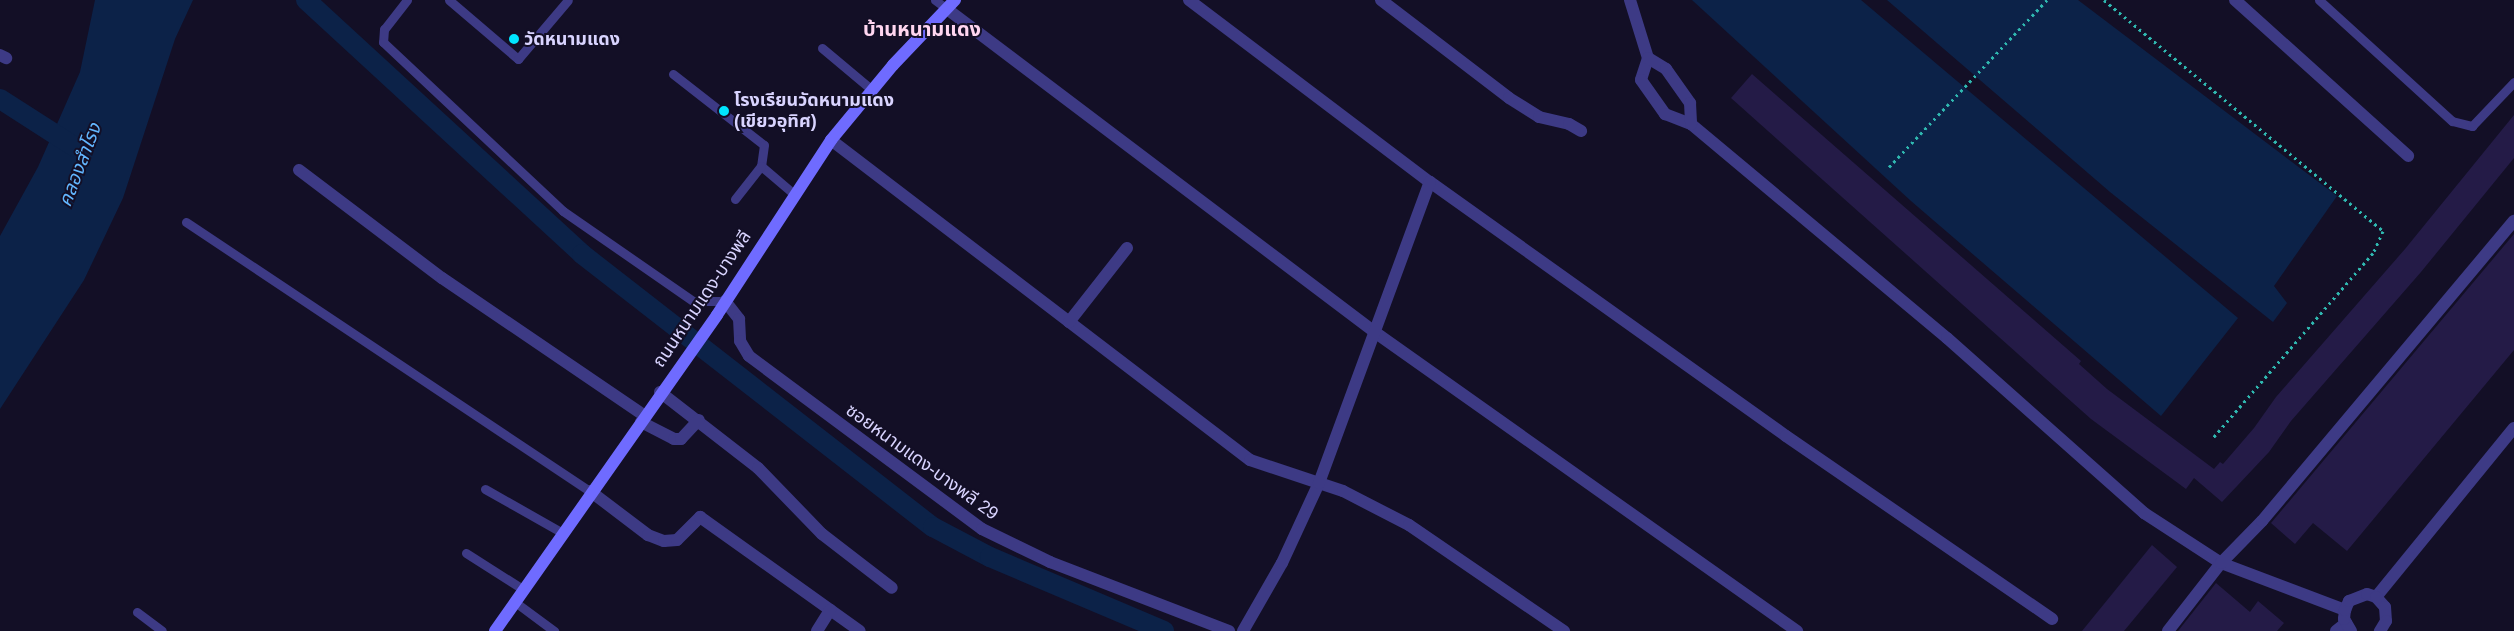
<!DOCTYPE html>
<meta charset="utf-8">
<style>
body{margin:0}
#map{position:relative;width:2514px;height:631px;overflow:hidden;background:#130f26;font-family:Helvetica,"Noto Sans Thai",sans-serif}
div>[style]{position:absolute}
.water>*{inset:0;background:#0c2248}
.canal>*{height:20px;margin:-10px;padding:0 10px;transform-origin:10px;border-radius:10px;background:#0c2248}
.building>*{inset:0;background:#241b47}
.path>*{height:3px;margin-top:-1.5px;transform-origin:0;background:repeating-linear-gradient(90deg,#2fb8b0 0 2.5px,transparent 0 6.5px)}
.lane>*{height:9px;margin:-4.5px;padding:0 4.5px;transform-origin:4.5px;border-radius:4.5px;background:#3d3a85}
.street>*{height:12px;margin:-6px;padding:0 6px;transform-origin:6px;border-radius:6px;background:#3d3a85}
.secondary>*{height:12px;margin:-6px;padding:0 6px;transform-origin:6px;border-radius:6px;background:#6f6bff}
.dots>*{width:14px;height:14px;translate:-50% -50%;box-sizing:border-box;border:2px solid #130f26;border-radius:50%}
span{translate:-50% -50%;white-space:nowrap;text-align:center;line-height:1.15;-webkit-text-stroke:4px #130f26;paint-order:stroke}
.poi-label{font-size:18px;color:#d9d4ff;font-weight:700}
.left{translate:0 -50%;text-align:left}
.street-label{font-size:18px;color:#d9d4ff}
.water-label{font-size:19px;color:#62b6ff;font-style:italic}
.quarter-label{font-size:20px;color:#ffd6f0;font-weight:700}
</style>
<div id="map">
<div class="water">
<div style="clip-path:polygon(95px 0,193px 0,175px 39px,123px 198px,84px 280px,0 409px,0 236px,38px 167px,80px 72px)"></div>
<div style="clip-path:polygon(1692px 0,1861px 0,2238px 318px,2161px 416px,1911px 201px)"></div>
<div style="clip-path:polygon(1887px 0,2078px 0,2337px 196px,2274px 286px,2287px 303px,2273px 322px,2110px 192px)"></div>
</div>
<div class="canal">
<div style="left:306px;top:0;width:375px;rotate:42.6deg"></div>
<div style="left:582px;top:254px;width:445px;rotate:37.9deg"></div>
<div style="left:933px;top:527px;width:64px;rotate:27.8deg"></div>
<div style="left:990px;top:557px;width:189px;rotate:23deg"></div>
<div style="left:0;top:99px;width:89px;rotate:32.6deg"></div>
</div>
<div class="building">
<div style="clip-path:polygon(1752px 74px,2081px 361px,2079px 364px,2107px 389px,2214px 469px,2220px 462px,2223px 464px,2254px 428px,2276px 397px,2405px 249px,2514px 115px,2514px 158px,2421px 272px,2291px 421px,2269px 452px,2222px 502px,2194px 478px,2186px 489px,2091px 419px,1731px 98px)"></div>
<div style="clip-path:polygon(2514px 234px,2514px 350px,2347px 551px,2313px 523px,2295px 544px,2271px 523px)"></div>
<div style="clip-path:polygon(2152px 545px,2177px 567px,2124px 631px,2082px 631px)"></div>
<div style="clip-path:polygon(2216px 583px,2250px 612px,2258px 601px,2284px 623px,2277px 631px,2178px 631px)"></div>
</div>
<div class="path">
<div style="left:2104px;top:0;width:362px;rotate:39.6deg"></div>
<div style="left:2383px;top:231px;width:24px;rotate:114deg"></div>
<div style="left:2373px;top:253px;width:245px;rotate:130.9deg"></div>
<div style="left:1889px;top:167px;width:230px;rotate:-46.6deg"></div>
</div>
<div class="lane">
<div style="left:407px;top:0;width:37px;rotate:128deg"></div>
<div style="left:384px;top:29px;width:13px;rotate:94deg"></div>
<div style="left:383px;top:42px;width:247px;rotate:43.2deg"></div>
<div style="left:563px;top:211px;width:158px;rotate:34.7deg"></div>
<div style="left:693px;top:301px;width:32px"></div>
<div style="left:449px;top:0;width:91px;rotate:40.5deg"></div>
<div style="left:518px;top:59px;width:77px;rotate:-49.7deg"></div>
<div style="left:935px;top:0;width:15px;rotate:37deg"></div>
<div style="left:2319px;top:0;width:180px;rotate:42.3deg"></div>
<div style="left:2452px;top:121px;width:21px;rotate:14deg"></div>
<div style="left:2472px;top:126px;width:61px;rotate:-46.3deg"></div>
<div style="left:822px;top:48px;width:65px;rotate:40deg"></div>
<div style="left:673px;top:74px;width:115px;rotate:38deg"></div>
<div style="left:764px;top:145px;width:21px;rotate:98deg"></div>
<div style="left:761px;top:166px;width:43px;rotate:40.3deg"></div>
<div style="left:735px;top:199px;width:42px;rotate:-51.8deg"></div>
<div style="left:186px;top:222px;width:485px;rotate:33.7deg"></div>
<div style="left:485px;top:489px;width:87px;rotate:29.5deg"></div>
<div style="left:466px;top:553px;width:69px;rotate:32.5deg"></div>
<div style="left:515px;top:602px;width:49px;rotate:36.6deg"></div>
<div style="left:137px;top:612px;width:31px;rotate:37deg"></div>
</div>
<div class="street">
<div style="left:1189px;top:0;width:302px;rotate:37.1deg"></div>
<div style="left:1430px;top:182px;width:437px;rotate:35.5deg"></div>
<div style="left:1786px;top:436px;width:323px;rotate:34.5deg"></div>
<div style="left:1381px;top:0;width:161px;rotate:37.4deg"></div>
<div style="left:1509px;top:98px;width:36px;rotate:32deg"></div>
<div style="left:1539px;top:117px;width:31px;rotate:13deg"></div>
<div style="left:1569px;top:124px;width:14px;rotate:30deg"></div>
<div style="left:1630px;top:0;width:61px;rotate:72.8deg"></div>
<div style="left:1648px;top:58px;width:23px;rotate:108deg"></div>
<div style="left:1641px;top:80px;width:42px;rotate:54.8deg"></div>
<div style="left:1665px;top:114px;width:28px;rotate:21deg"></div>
<div style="left:1691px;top:124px;width:334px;rotate:39.9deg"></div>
<div style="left:1947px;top:338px;width:264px;rotate:41.6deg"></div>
<div style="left:2144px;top:513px;width:92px;rotate:33deg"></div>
<div style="left:2221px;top:563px;width:133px;rotate:20.8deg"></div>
<div style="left:2235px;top:0;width:233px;rotate:42deg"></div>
<div style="left:947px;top:9px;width:538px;rotate:37.06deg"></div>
<div style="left:1376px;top:333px;width:516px;rotate:35.29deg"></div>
<div style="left:0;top:55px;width:7px;rotate:27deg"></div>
<div style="left:1648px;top:58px;width:21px;rotate:31deg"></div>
<div style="left:1666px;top:69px;width:42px;rotate:54.8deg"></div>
<div style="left:1690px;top:103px;width:21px;rotate:87deg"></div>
<div style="left:831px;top:140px;width:527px;rotate:37.37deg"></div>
<div style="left:1250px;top:460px;width:98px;rotate:18.4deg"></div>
<div style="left:1343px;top:491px;width:74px;rotate:27.3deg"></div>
<div style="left:1409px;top:525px;width:188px;rotate:34.4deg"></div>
<div style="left:299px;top:170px;width:179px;rotate:37.1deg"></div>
<div style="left:442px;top:278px;width:245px;rotate:34.2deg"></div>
<div style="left:725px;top:301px;width:23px;rotate:52deg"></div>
<div style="left:739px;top:319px;width:22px;rotate:87deg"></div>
<div style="left:740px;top:341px;width:17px;rotate:59deg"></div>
<div style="left:749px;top:356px;width:290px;rotate:36.6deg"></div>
<div style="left:982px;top:529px;width:76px;rotate:25.9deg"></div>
<div style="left:1050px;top:562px;width:192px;rotate:21.1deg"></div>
<div style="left:1069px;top:322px;width:94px;rotate:-51.9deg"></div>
<div style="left:660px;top:392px;width:124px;rotate:37.8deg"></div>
<div style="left:758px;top:468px;width:92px;rotate:45.9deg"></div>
<div style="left:822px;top:534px;width:88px;rotate:37.6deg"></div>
<div style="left:641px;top:422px;width:37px;rotate:27deg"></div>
<div style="left:674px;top:439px;width:7px"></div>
<div style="left:681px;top:439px;width:26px;rotate:-47deg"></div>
<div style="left:590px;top:491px;width:73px;rotate:37.2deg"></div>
<div style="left:648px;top:535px;width:17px;rotate:21deg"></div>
<div style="left:664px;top:541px;width:13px;rotate:-4deg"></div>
<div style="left:677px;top:540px;width:33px;rotate:-45deg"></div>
<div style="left:700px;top:517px;width:196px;rotate:35.5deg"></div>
<div style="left:2376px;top:597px;width:218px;rotate:-50.8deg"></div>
<div style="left:817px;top:631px;width:25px;rotate:-58deg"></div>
<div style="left:1243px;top:631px;width:78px;rotate:-60.2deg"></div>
<div style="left:1282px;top:563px;width:88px;rotate:-65.2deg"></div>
<div style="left:1319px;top:483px;width:321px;rotate:-69.8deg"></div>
<div style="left:2168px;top:631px;width:86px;rotate:-52.1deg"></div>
<div style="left:2221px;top:563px;width:59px;rotate:-45.7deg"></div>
<div style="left:2262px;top:521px;width:392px;rotate:-50deg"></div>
<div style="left:2336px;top:631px;width:13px;rotate:-39deg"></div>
<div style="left:2351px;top:631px;width:14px;rotate:-120deg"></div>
<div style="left:2344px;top:619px;width:9px;rotate:-84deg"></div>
<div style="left:2345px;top:610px;width:10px;rotate:-66deg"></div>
<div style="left:2349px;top:601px;width:19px;rotate:-21deg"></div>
<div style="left:2367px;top:594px;width:9px;rotate:18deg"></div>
<div style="left:2376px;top:597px;width:13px;rotate:48deg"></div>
<div style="left:2385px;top:607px;width:14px;rotate:86deg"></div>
<div style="left:2386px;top:621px;width:12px;rotate:121deg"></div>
</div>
<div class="secondary">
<div style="left:495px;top:631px;width:386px;rotate:-54.9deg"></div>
<div style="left:717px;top:315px;width:209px;rotate:-56.9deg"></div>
<div style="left:831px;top:140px;width:97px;rotate:-50.4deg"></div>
<div style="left:893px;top:65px;width:90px;rotate:-46.4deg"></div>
</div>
<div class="dots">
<div style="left:514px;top:39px;background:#00e5ff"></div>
<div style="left:724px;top:111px;background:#00e5ff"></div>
</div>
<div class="poi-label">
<span class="left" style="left:524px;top:39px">วัดหนามแดง</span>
<span class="left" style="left:734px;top:111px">โรงเรียนวัดหนามแดง<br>(เขียวอุทิศ)</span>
</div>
<div class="street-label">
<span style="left:702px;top:299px;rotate:-56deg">ถนนหนามแดง-บางพลี</span>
<span style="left:922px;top:462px;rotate:36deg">ซอยหนามแดง-บางพลี 29</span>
</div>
<div class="water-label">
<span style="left:80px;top:165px;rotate:-69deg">คลองสำโรง</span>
</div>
<div class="quarter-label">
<span style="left:922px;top:29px">บ้านหนามแดง</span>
</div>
</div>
